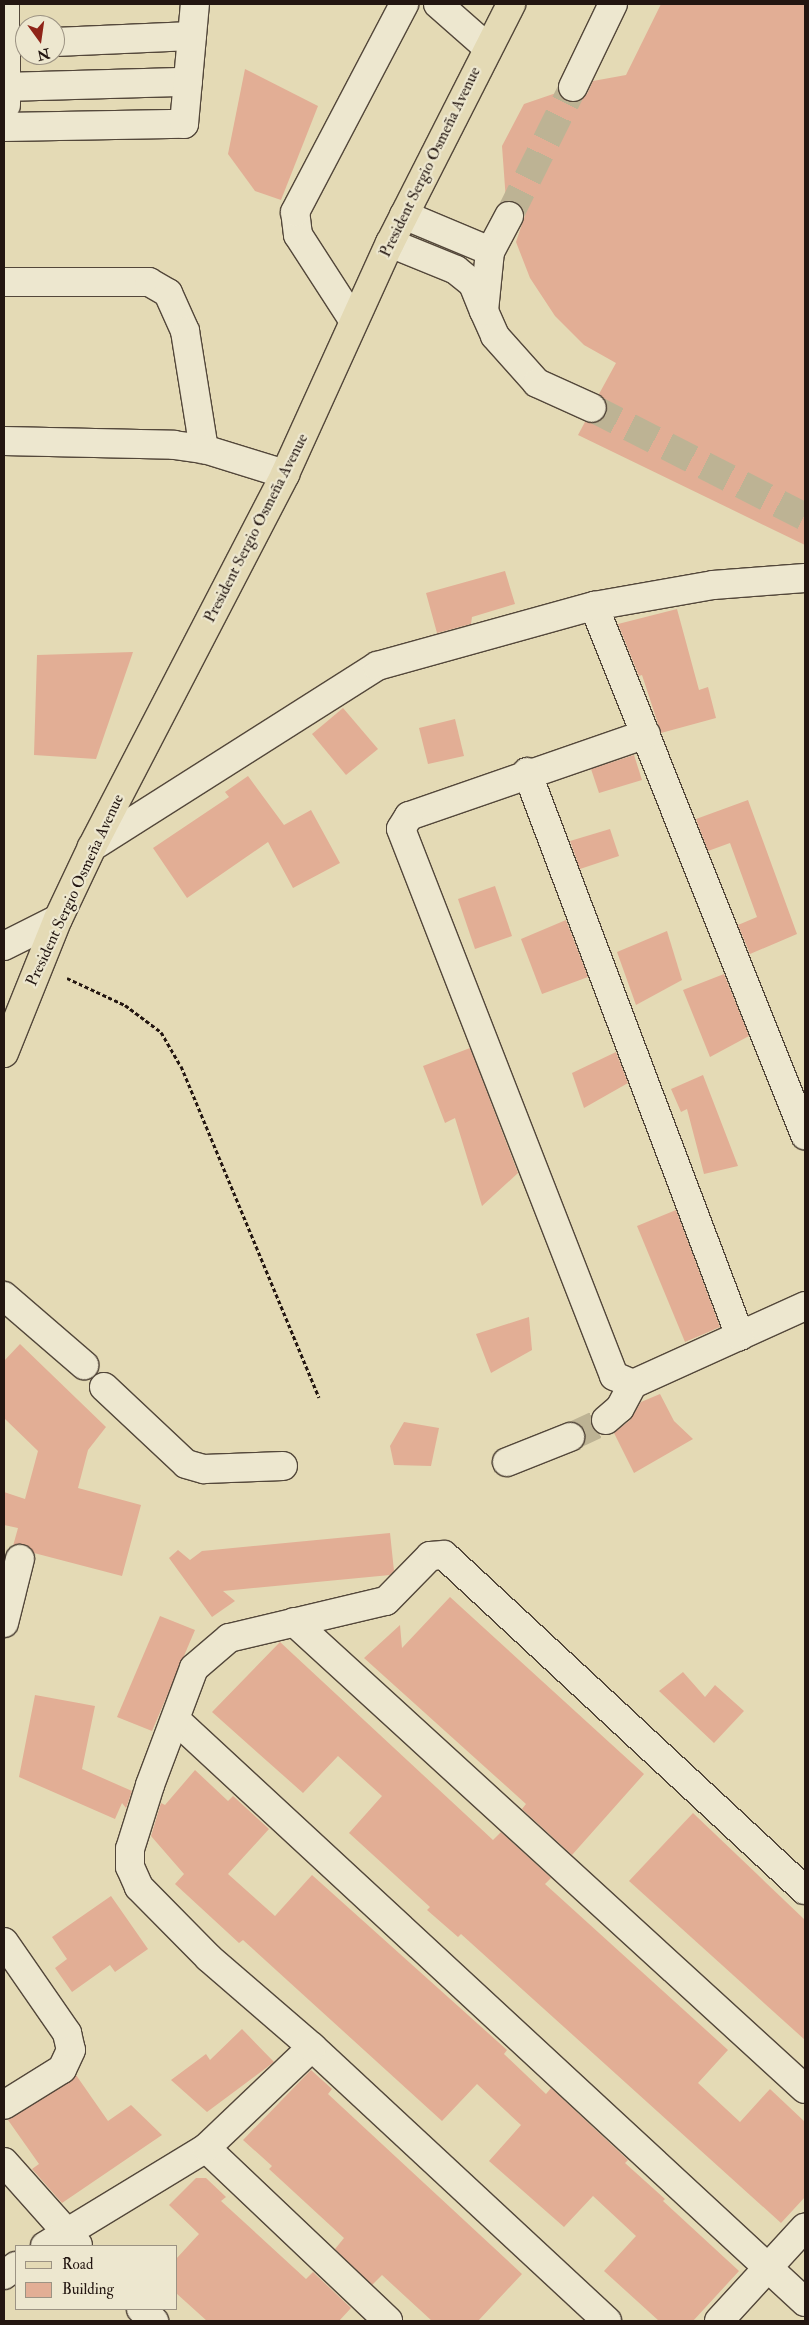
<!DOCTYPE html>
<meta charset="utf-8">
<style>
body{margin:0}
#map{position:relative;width:809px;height:2325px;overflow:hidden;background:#e4dab5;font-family:"IM FELL Double Pica",serif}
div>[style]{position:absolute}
.building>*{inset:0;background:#e2ae95}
.minor-tunnel>*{height:28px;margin-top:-14px;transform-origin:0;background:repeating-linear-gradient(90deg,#bdb394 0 28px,transparent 0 42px)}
.path>*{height:3px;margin-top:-1.5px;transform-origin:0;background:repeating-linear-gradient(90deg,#231611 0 4px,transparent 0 6.5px)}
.roads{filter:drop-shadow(1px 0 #53473a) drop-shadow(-1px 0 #53473a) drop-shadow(0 1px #53473a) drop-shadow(0 -1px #53473a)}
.minor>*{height:28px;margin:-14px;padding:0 14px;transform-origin:14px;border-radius:14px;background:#ede7cf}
.major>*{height:28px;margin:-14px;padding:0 14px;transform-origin:14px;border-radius:14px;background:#e4dab5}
span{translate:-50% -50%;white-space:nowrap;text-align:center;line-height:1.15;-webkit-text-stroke:4.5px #ede7cf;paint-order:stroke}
.street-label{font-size:16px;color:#231611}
.frame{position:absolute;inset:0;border:5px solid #231611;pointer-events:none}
.legend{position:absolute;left:15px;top:2245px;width:162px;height:65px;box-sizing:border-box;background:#ede7cf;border:1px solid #9c9383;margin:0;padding:6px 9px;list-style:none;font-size:15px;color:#231611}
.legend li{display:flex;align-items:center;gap:10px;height:25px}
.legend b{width:25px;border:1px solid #9c9383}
.north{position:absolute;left:15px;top:15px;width:50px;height:50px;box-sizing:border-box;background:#ede7cf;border:1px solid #9c9383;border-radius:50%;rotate:166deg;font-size:14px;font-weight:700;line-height:20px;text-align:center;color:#231611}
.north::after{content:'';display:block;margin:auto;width:18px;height:22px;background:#8f2418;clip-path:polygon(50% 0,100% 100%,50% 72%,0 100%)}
</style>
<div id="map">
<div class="building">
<div style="clip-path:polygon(661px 4px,805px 4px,805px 545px,578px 435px,585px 422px,594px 423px,606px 415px,607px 406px,599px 394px,616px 363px,584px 345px,555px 316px,530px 278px,516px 242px,525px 215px,517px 203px,506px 201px,502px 146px,524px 104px,559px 92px,566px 101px,575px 102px,587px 94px,593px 81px,626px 75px)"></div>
<div style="clip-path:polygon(245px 69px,318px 106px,281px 200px,255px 191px,228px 154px)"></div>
<div style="clip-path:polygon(505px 571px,515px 604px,472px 617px,471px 624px,437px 633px,426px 593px)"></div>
<div style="clip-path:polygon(677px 609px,699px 690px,708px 687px,716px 718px,661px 733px,642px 675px,639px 676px,618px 624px)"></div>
<div style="clip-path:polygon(133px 652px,96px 759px,34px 755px,37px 655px)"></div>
<div style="clip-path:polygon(343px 708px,378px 749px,346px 775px,312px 734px)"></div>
<div style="clip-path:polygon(455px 719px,464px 756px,428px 764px,419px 728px)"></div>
<div style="clip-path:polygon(634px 755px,642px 780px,599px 793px,591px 769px)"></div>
<div style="clip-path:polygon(248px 776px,284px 825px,311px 810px,340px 863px,293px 888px,268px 842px,187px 898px,153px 848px,229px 797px,225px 792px)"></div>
<div style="clip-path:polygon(748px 800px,797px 934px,750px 954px,738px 925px,757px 917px,730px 843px,708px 851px,696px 819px)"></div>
<div style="clip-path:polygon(610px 829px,619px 856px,580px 869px,570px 841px)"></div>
<div style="clip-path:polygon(495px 886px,512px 936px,475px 949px,458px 899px)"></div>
<div style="clip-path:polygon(566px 920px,588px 977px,542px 994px,521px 939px)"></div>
<div style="clip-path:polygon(667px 931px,682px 980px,636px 1005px,617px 952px)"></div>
<div style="clip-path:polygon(724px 974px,749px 1036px,710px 1057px,683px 990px)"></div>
<div style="clip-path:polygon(470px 1048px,518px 1173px,482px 1206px,455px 1118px,445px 1123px,423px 1066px)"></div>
<div style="clip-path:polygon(616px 1052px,628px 1083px,584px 1108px,572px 1073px)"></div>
<div style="clip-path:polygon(703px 1075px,738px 1166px,704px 1174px,687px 1109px,681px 1112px,671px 1089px)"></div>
<div style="clip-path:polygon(676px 1210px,720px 1327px,685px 1342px,637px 1226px)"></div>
<div style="clip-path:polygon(529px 1317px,532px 1350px,491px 1373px,476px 1334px)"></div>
<div style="clip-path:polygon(20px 1344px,106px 1427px,88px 1450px,78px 1488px,141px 1505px,122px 1576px,34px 1553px,24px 1544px,13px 1546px,18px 1528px,4px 1525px,4px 1492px,25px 1499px,38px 1451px,4px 1418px,4px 1361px)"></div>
<div style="clip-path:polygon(660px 1394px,674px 1421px,693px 1439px,634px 1473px,614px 1433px,630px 1420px,641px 1402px)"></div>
<div style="clip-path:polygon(404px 1422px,439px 1428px,431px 1466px,394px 1465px,390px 1446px)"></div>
<div style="clip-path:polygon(390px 1533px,394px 1571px,390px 1575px,223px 1591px,235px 1601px,212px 1617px,169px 1558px,178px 1550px,190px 1560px,202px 1551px)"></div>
<div style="clip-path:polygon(450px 1597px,644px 1774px,572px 1855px,522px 1809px,526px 1804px,364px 1658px,400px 1625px,402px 1648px)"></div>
<div style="clip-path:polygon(160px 1616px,195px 1630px,152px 1731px,117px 1717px)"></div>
<div style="clip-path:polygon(280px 1642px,493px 1840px,501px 1832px,551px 1878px,545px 1884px,728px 2050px,698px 2083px,740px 2122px,770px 2089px,805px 2122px,805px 2197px,781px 2223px,461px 1934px,458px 1937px,427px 1910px,430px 1907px,349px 1833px,382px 1796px,338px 1756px,303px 1793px,212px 1712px)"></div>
<div style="clip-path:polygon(683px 1672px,705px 1697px,715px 1685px,744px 1711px,714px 1743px,659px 1691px)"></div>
<div style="clip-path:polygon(35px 1695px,95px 1706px,82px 1769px,132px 1791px,126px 1808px,122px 1803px,115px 1819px,19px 1777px)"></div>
<div style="clip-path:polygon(195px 1770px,228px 1801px,233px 1796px,269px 1829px,228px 1874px,275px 1916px,312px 1875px,507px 2050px,504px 2054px,546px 2094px,551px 2088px,628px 2160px,625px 2163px,665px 2199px,663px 2201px,739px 2271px,693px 2321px,659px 2321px,604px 2271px,636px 2236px,593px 2196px,564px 2227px,489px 2161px,521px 2125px,477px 2084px,442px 2121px,243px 1940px,239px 1943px,175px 1884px,184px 1874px,151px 1836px,161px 1803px,165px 1805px)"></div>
<div style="clip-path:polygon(693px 1813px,805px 1920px,805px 2040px,629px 1881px)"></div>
<div style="clip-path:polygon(111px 1896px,148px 1949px,115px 1972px,110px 1965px,72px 1992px,55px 1968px,67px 1959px,52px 1937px)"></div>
<div style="clip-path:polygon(242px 2029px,274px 2062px,207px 2112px,171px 2080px,206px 2054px,210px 2060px)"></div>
<div style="clip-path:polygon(311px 2070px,332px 2089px,328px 2094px,522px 2274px,478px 2321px,432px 2321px,382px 2275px,372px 2285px,335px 2249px,344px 2238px,269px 2169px,272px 2166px,243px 2140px)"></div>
<div style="clip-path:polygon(76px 2075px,108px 2121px,131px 2105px,162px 2135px,62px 2203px,32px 2169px,39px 2164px,8px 2120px)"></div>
<div style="clip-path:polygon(196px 2178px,206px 2178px,226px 2197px,221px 2201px,306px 2279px,313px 2272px,351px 2308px,339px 2321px,207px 2321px,176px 2293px,176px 2259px,199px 2234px,169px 2205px)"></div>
</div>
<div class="minor-tunnel">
<div style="left:509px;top:216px;width:144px;rotate:-63.6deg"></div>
<div style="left:592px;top:408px;width:239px;rotate:27.1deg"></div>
<div style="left:570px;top:1437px;width:40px;rotate:-25deg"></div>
</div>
<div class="path">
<div style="left:67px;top:978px;width:64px;rotate:25deg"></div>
<div style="left:125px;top:1005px;width:45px;rotate:36.9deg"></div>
<div style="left:161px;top:1032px;width:39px;rotate:60deg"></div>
<div style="left:181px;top:1066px;width:359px;rotate:67.4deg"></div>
</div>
<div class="roads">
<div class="minor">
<div style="left:5px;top:4px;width:101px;rotate:89.4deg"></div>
<div style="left:438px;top:4px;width:65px;rotate:41.3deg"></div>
<div style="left:55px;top:42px;width:137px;rotate:-2.5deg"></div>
<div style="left:4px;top:87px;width:184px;rotate:-1.6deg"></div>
<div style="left:573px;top:87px;width:92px;rotate:-64.3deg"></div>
<div style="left:4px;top:127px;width:180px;rotate:-1deg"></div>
<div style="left:184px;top:124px;width:121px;rotate:-84.8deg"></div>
<div style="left:404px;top:215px;width:93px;rotate:22.7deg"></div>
<div style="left:509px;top:216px;width:40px;rotate:118deg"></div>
<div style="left:490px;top:251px;width:60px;rotate:95.7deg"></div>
<div style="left:484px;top:311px;width:27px;rotate:66deg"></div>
<div style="left:495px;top:336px;width:63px;rotate:48.2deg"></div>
<div style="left:537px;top:383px;width:60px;rotate:24.4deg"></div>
<div style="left:390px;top:243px;width:71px;rotate:22.2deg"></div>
<div style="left:456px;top:270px;width:22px;rotate:39deg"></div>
<div style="left:473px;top:284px;width:29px;rotate:68deg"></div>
<div style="left:4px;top:282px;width:145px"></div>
<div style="left:149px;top:282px;width:22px;rotate:30deg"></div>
<div style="left:168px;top:293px;width:42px;rotate:65.9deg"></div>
<div style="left:185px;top:331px;width:120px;rotate:80.9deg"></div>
<div style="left:353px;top:320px;width:101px;rotate:-122.9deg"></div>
<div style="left:298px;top:235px;width:23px;rotate:-97deg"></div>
<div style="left:295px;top:212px;width:235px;rotate:-62.3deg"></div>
<div style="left:4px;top:441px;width:170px;rotate:1.3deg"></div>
<div style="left:174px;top:445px;width:30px;rotate:8deg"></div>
<div style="left:204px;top:449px;width:85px;rotate:17.2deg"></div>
<div style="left:594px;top:606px;width:570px;rotate:68.25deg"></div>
<div style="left:646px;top:734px;width:251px;rotate:160.9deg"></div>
<div style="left:409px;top:816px;width:15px;rotate:122deg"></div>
<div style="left:401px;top:829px;width:587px;rotate:68.72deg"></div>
<div style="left:614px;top:1376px;width:21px;rotate:23deg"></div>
<div style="left:633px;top:1384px;width:189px;rotate:-24.4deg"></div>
<div style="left:527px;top:772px;width:603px;rotate:69.31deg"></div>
<div style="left:92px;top:847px;width:338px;rotate:-32.4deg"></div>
<div style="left:377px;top:666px;width:225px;rotate:-15.5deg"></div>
<div style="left:594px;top:606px;width:121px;rotate:-10deg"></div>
<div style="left:713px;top:585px;width:92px;rotate:-4.4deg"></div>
<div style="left:4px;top:946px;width:60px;rotate:-26.6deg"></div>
<div style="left:4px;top:1296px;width:106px;rotate:40.8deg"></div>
<div style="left:104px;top:1387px;width:112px;rotate:43.2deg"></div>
<div style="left:186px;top:1464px;width:19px;rotate:16deg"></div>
<div style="left:204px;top:1469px;width:79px;rotate:-2.2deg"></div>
<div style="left:606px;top:1420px;width:18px;rotate:-41deg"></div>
<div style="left:620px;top:1408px;width:27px;rotate:-62deg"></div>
<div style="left:507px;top:1462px;width:68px;rotate:-21.6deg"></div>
<div style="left:294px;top:1622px;width:692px;rotate:42.42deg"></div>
<div style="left:4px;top:1623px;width:66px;rotate:-76deg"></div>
<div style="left:176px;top:1720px;width:857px;rotate:42.78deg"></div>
<div style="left:4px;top:1942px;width:111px;rotate:55.3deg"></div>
<div style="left:67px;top:2033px;width:17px;rotate:77deg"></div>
<div style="left:71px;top:2050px;width:21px;rotate:115deg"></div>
<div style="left:62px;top:2069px;width:68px;rotate:148.2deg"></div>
<div style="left:206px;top:2148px;width:251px;rotate:43.5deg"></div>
<div style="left:4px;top:2162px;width:111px;rotate:48.3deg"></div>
<div style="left:45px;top:2246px;width:188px;rotate:-31.3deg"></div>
<div style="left:206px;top:2148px;width:146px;rotate:-43.6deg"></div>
<div style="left:4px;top:2275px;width:15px;rotate:-37deg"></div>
<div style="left:141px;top:2309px;width:18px;rotate:43deg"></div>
<div style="left:607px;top:2321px;width:403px;rotate:-137.1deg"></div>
<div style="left:312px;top:2047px;width:136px;rotate:-139.2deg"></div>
<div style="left:209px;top:1958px;width:100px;rotate:-134.6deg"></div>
<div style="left:139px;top:1887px;width:22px;rotate:-114deg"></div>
<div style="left:130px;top:1867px;width:18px;rotate:-90deg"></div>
<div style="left:130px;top:1849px;width:67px;rotate:-72.6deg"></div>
<div style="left:150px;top:1785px;width:125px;rotate:-69.4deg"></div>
<div style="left:194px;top:1668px;width:46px;rotate:-40.6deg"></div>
<div style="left:229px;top:1638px;width:161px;rotate:-13.3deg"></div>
<div style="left:386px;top:1601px;width:63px;rotate:-45.6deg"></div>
<div style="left:430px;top:1556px;width:14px;rotate:-4deg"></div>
<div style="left:444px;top:1555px;width:492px;rotate:42.9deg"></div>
<div style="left:719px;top:2321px;width:127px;rotate:-47.5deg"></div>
</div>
<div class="major">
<div style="left:4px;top:1053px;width:144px;rotate:-68.1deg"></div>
<div style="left:58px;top:919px;width:80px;rotate:-64.7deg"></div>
<div style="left:92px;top:847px;width:420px;rotate:-62.6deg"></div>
<div style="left:285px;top:474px;width:254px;rotate:-65.6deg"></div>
<div style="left:390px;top:243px;width:268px;rotate:-63.1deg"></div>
</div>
</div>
<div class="street-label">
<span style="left:430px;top:162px;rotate:-64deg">President Sergio Osmeña Avenue</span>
<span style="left:256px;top:528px;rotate:-63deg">President Sergio Osmeña Avenue</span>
<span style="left:75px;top:890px;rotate:-65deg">President Sergio Osmeña Avenue</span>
</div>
<div class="frame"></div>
<ul class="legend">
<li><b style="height:6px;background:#e4dab5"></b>Road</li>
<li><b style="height:14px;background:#e2ae95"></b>Building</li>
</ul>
<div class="north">N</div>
</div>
